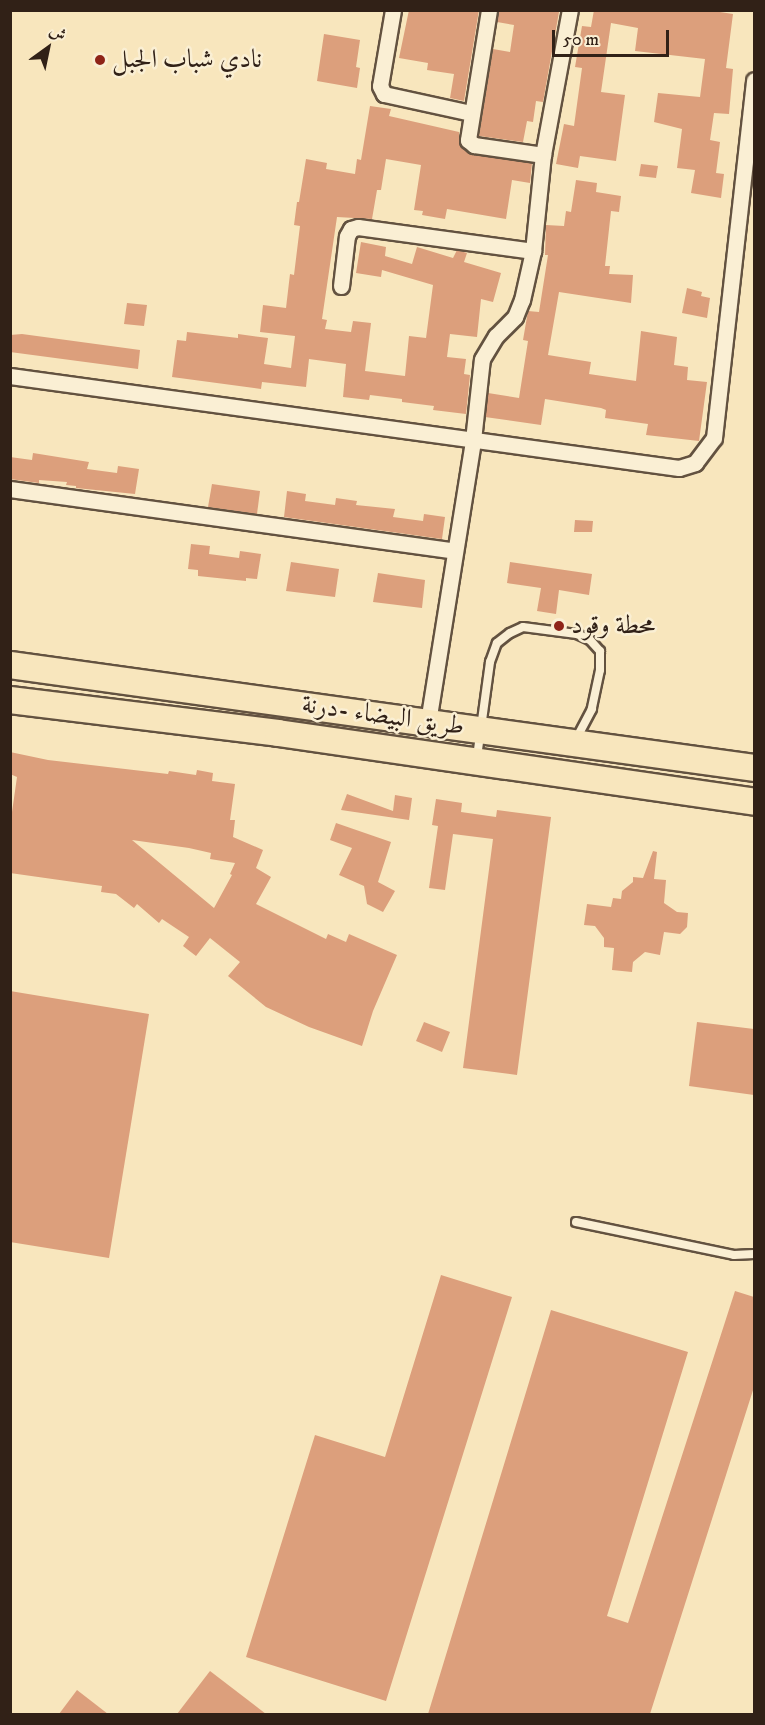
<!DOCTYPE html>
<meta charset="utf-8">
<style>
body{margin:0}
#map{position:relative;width:765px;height:1725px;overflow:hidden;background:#f8e6bd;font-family:"IM FELL DW Pica",Amiri,serif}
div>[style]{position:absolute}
.building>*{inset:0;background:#dc9f7c}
.roads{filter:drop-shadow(2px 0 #635240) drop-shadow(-2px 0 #635240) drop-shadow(0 2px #635240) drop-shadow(0 -2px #635240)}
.service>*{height:8px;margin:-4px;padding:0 4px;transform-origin:4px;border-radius:4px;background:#faefd4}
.minor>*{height:15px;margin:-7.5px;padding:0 7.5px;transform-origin:7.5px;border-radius:7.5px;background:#faefd4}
.trunk>*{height:26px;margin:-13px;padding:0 13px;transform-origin:13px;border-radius:13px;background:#f8e6bd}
.dots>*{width:16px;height:16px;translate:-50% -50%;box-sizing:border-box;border:3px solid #faefd4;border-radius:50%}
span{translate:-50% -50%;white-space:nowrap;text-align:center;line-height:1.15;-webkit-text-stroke:5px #faefd4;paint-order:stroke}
.poi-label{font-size:26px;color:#312117}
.left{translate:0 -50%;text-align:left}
.street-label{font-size:26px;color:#312117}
.frame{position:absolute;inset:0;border:12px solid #312117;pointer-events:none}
.north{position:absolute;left:18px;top:18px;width:60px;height:60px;-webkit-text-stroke:4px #faefd4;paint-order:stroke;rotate:33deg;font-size:16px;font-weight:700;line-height:24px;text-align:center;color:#312117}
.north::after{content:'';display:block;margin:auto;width:21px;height:27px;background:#312117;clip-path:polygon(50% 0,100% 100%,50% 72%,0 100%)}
.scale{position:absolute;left:552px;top:30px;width:117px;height:27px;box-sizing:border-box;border:3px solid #312117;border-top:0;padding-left:8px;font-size:18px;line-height:21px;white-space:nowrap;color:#312117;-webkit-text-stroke:4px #faefd4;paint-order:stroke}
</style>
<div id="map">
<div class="building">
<div style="clip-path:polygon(409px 10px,479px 10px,464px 101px,450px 98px,454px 74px,427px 70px,428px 63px,399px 58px)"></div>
<div style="clip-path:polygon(499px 10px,559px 12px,543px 102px,536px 101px,533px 122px,527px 121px,523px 142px,479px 136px,493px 49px,510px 52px,514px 25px,497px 22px)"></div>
<div style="clip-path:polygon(594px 10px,707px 10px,733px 14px,726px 68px,733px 69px,729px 114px,714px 113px,710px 140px,720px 142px,716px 173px,724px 174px,721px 198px,691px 193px,695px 170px,677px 168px,682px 129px,654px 122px,658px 93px,700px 97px,705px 59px,635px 51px,638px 28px,611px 23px,601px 92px,625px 95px,616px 161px,580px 156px,578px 168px,556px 164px,564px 124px,574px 126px,582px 68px,575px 67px,582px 26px,591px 27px)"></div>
<div style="clip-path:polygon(324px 34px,360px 40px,356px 67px,360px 68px,357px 88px,317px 81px)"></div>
<div style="clip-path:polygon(370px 106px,391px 109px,389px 116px,459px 132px,459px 144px,472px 154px,532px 163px,530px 183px,512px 180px,506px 219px,447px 209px,445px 219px,422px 215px,423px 211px,414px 210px,421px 165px,386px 159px,381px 190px,377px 190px,372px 219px,337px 217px,322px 319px,327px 320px,325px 329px,351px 332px,353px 321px,371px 323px,365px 371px,405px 376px,409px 336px,426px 338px,433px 285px,382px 270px,381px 277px,356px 273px,361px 242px,386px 247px,385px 256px,412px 264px,417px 247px,453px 258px,457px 250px,467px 253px,464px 262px,501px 273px,493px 302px,481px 299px,477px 337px,450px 334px,447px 357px,466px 359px,464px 374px,470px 375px,466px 414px,433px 410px,434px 406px,402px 402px,402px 399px,370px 395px,369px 400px,343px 397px,346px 364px,309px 359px,306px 387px,262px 382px,261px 389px,172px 377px,177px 340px,186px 341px,187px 332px,238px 338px,238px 334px,268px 338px,264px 364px,291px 368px,295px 336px,260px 332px,263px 305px,286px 308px,290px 274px,294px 275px,300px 226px,294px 225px,297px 202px,299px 202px,306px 159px,327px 163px,326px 169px,355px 174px,357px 159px,361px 160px)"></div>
<div style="clip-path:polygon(641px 164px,658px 166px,656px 178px,639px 176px)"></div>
<div style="clip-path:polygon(576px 180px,597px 183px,596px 192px,621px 196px,619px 212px,611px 211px,605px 266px,610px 266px,609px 274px,633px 275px,631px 303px,559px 292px,548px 355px,591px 362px,589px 374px,636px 381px,641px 331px,677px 337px,674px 365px,688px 367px,687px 380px,707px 382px,699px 441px,646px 435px,648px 424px,605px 418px,606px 410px,601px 408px,545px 399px,541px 425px,485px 417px,488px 393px,519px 398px,528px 341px,523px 340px,528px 311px,539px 312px,548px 255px,545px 255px,546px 225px,564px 226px,566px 211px,571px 212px)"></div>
<div style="clip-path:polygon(687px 288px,702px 292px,701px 296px,710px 298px,707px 318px,682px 313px)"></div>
<div style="clip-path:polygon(127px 303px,147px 305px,144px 326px,124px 324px)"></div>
<div style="clip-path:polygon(22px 334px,140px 350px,138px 369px,10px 352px,10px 335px)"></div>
<div style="clip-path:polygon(33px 453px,89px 462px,87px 469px,117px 473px,118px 466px,139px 469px,135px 494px,76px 488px,76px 486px,66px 485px,67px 482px,39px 480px,39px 483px,10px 479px,10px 457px,32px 460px)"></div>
<div style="clip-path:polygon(212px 484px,260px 491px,257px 514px,208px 507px)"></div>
<div style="clip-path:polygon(287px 491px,306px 494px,305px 501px,335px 505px,336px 498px,357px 501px,356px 505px,395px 509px,393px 517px,423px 521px,424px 514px,445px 517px,442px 539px,284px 517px)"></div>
<div style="clip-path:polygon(575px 520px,593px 521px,592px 532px,574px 532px)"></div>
<div style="clip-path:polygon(191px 544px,210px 546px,209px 554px,239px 558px,240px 551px,261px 554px,257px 579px,246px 578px,246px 581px,198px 576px,198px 570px,188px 569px)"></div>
<div style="clip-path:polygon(291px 562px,339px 569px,335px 597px,286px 591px)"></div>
<div style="clip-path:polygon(510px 562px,592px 574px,589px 595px,559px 590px,556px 614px,537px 611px,541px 588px,507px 583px)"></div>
<div style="clip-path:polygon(378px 573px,425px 580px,422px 608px,373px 602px)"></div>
<div style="clip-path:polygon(evenodd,10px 752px,48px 760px,168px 774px,169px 771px,196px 775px,197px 770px,213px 773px,212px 781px,235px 784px,230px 820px,235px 820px,233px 837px,263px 850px,256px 868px,271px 877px,256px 904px,326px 939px,328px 934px,346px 942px,349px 934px,397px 955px,373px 1011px,362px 1046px,309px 1027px,266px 1007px,228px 976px,240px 962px,210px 938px,196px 956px,183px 946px,189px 937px,162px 919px,159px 923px,137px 904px,134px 908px,116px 894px,101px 892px,102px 886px,10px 873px,10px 826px,17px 777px,10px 774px,10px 752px,132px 840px,189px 848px,211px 853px,210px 859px,235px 863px,230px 874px,232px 875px,214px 908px,132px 840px)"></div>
<div style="clip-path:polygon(347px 794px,393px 811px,395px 795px,412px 798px,409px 820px,341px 810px)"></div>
<div style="clip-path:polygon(436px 799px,462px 803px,461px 812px,496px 817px,497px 810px,551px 817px,517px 1075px,463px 1068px,493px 839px,453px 834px,445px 890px,429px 888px,438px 826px,432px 825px)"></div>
<div style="clip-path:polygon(336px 823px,391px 842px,378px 882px,395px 891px,383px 912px,367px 904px,364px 886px,339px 875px,352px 848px,330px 840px)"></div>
<div style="clip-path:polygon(653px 851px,657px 852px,654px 879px,666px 880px,664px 903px,677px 912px,688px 913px,687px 927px,680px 934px,664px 932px,660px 955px,645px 952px,633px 962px,632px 972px,612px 970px,614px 948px,604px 947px,604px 938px,595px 926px,584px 925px,587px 904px,611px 907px,613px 898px,621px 899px,622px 891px,633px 882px,633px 877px,643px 878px)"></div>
<div style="clip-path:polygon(10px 991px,149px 1014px,109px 1258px,10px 1242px)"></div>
<div style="clip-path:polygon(424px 1022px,450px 1032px,442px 1052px,416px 1041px)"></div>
<div style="clip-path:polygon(697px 1022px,754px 1029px,754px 1095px,689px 1086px)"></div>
<div style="clip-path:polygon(441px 1275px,512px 1297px,386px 1701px,246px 1657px,315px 1435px,385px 1457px)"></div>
<div style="clip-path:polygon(735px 1291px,754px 1297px,754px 1387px,650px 1714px,428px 1714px,551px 1310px,688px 1352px,607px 1616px,628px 1623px)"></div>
<div style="clip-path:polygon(210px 1671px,266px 1714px,177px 1714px)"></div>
<div style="clip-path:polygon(77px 1690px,108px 1714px,59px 1714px)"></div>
</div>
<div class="roads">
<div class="service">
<div style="left:477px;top:757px;width:96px;rotate:-82.2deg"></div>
<div style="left:490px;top:662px;width:20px;rotate:-70deg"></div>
<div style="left:497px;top:643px;width:16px;rotate:-38deg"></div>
<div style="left:510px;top:633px;width:14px;rotate:-25deg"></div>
<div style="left:523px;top:627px;width:54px;rotate:7.4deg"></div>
<div style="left:577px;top:634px;width:14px;rotate:25deg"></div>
<div style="left:590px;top:640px;width:15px;rotate:48deg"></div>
<div style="left:600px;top:651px;width:19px;rotate:90deg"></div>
<div style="left:600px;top:670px;width:40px;rotate:102deg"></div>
<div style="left:592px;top:709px;width:34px;rotate:118deg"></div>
<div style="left:576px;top:1222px;width:161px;rotate:11.8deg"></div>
<div style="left:734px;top:1255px;width:20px;rotate:-3deg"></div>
</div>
<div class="minor">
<div style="left:393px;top:10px;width:77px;rotate:99.7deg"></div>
<div style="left:380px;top:86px;width:9px;rotate:63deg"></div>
<div style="left:384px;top:94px;width:89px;rotate:12.3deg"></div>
<div style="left:489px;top:10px;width:132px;rotate:99.2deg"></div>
<div style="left:468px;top:140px;width:8px;rotate:40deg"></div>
<div style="left:474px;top:145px;width:70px;rotate:8.2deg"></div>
<div style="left:341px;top:286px;width:50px;rotate:-83.2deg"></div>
<div style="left:347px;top:236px;width:8px;rotate:-60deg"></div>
<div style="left:351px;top:229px;width:7px;rotate:-16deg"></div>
<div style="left:358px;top:227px;width:177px;rotate:7.8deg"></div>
<div style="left:10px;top:376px;width:675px;rotate:7.83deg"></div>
<div style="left:679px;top:468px;width:17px;rotate:-17deg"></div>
<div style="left:695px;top:463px;width:31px;rotate:-53deg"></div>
<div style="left:714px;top:438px;width:360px;rotate:-83.6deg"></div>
<div style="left:10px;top:489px;width:449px;rotate:7.9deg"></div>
<div style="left:428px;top:722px;width:286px;rotate:-80.9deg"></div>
<div style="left:473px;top:440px;width:81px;rotate:-83.7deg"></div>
<div style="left:482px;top:359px;width:27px;rotate:-59deg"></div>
<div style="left:496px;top:336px;width:27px;rotate:-45deg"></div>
<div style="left:515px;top:317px;width:18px;rotate:-68deg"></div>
<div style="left:522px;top:300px;width:50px;rotate:-77.3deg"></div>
<div style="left:533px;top:251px;width:97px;rotate:-84.1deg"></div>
<div style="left:543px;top:155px;width:147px;rotate:-79.5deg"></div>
</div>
<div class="trunk">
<div style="left:10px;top:665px;width:751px;rotate:7.88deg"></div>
<div style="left:10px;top:700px;width:270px;rotate:7deg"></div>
<div style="left:278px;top:733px;width:481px;rotate:8.2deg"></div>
</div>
</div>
<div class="dots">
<div style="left:100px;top:60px;background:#8f2418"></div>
<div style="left:559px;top:626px;background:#8f2418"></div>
</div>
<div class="poi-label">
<span class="left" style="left:112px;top:60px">نادي شباب الجبل</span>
<span class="left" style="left:571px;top:626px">محطة وقود</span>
</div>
<div class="street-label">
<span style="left:383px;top:716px;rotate:8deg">طريق البيضاء -درنة</span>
</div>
<div class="frame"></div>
<div class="north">ش</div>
<div class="scale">50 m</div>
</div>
